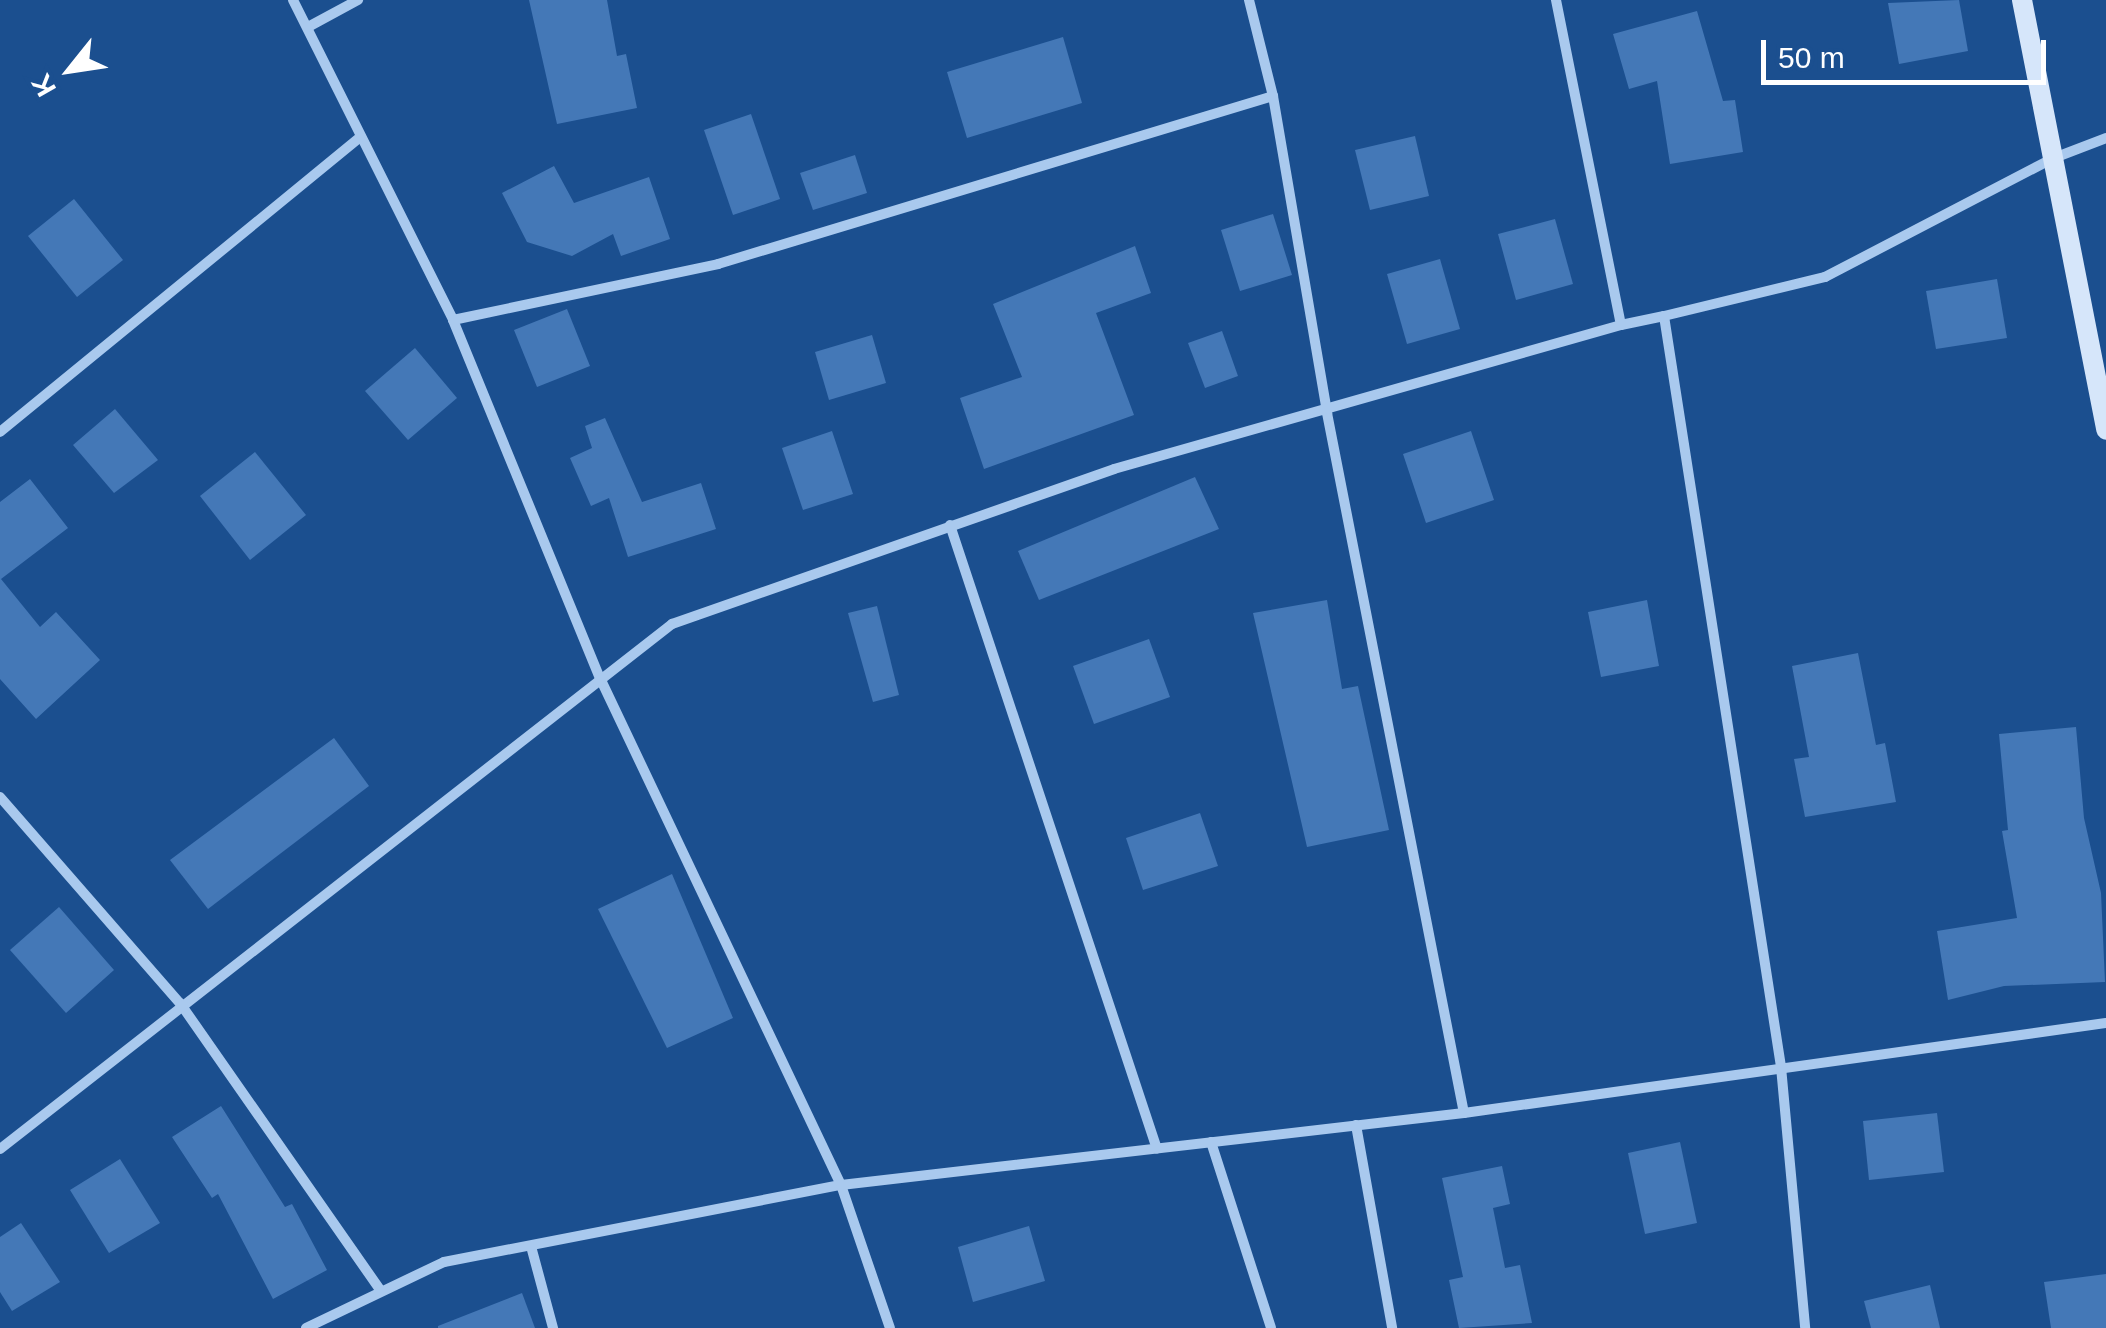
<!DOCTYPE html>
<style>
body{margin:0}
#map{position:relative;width:2106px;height:1328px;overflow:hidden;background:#1b4f8f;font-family:Arial,sans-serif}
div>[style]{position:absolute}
.building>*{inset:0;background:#4478b7}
.street>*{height:10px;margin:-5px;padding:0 5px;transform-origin:5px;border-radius:5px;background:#a9c9ee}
.secondary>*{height:20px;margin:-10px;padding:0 10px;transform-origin:10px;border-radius:10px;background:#d6e6fa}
span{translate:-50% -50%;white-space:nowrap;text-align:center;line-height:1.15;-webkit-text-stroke:9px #1b4f8f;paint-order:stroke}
.north{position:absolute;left:20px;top:20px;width:100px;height:100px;-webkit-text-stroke:8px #1b4f8f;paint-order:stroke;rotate:240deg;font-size:28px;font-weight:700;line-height:40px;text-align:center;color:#fff}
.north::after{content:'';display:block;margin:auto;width:35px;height:45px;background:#fff;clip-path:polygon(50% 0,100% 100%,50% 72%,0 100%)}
.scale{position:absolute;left:1761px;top:40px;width:285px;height:45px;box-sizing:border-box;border:5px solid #fff;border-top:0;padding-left:12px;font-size:30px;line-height:35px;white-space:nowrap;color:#fff;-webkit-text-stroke:8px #1b4f8f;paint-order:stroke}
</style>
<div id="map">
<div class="building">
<div style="clip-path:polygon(529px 0,607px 0,617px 56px,626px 54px,637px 108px,557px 124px)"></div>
<div style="clip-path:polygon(1959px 0,1968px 51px,1899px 64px,1888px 3px)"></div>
<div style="clip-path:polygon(1697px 11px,1723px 101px,1735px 100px,1743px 152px,1670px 164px,1657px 81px,1629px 89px,1613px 34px)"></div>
<div style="clip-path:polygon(1063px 37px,1082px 103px,967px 138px,947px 72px)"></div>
<div style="clip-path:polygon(751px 114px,780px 199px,733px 215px,704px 130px)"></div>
<div style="clip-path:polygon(1415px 136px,1429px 196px,1370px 210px,1355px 150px)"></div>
<div style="clip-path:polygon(855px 155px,867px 193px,813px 210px,800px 173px)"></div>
<div style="clip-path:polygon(554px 166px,574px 203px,649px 177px,670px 239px,621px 256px,613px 234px,572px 256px,527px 242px,502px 193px)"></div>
<div style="clip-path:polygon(74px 199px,123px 260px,77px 297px,28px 236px)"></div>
<div style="clip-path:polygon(1273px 214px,1292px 275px,1240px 291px,1221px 230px)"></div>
<div style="clip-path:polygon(1555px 219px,1573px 284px,1516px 300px,1498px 234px)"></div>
<div style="clip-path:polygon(1135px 246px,1151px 293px,1096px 313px,1134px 415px,984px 469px,960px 398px,1022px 377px,993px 304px)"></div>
<div style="clip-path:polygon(1440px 259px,1460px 329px,1407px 344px,1387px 274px)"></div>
<div style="clip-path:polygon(1997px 279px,2007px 338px,1936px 349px,1926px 291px)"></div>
<div style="clip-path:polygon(567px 309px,590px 366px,537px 387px,514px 330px)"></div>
<div style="clip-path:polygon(1222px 331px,1238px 376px,1205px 388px,1188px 343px)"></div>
<div style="clip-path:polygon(872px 335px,886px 383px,829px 400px,815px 352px)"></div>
<div style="clip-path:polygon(415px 348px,457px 398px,408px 440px,365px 391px)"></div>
<div style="clip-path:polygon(115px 409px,158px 460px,114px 493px,73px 445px)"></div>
<div style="clip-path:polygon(605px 418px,642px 502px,701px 483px,716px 529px,628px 557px,609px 498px,591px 506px,570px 458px,592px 448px,585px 426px)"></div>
<div style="clip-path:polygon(832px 431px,853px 494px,803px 510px,782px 448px)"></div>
<div style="clip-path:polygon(1471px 431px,1494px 500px,1426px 523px,1403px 454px)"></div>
<div style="clip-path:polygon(255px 452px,306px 515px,250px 560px,200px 496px)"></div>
<div style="clip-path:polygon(1195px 477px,1219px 529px,1039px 600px,1018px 551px)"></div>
<div style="clip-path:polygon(30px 479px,68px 528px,1px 579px,40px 627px,56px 612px,100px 660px,36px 719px,0 679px,0 502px)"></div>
<div style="clip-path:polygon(1327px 600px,1342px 689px,1358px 686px,1389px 830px,1307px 847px,1253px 613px)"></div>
<div style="clip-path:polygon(1647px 600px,1659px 666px,1601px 677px,1588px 612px)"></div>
<div style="clip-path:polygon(877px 606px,899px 695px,873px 702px,848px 613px)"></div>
<div style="clip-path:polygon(1149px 639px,1170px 697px,1094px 724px,1073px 666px)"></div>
<div style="clip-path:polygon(1858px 653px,1876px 745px,1885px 743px,1896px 802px,1805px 817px,1794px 759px,1809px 757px,1792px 666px)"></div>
<div style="clip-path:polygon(2076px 727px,2084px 818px,2101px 893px,2105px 982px,2004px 986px,1948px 1000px,1937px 931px,2017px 918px,2002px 831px,2008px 830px,1999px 734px)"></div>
<div style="clip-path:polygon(334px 738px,369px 786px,208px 909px,170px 860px)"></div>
<div style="clip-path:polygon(1200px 813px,1218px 866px,1143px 890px,1126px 838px)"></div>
<div style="clip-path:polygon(672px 874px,733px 1018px,667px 1048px,598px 909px)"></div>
<div style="clip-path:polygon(59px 907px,114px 970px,66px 1013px,10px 950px)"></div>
<div style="clip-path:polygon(221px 1106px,285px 1207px,292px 1204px,327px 1270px,273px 1299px,218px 1194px,212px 1198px,172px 1137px)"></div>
<div style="clip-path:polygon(1937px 1113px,1944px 1172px,1869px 1180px,1863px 1121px)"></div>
<div style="clip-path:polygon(1680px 1142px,1697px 1223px,1645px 1234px,1628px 1153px)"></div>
<div style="clip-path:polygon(120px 1159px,160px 1223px,109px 1253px,70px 1190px)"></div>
<div style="clip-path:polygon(1502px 1166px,1510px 1204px,1493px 1208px,1505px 1268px,1520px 1265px,1532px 1323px,1459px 1328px,1449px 1280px,1463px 1277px,1442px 1178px)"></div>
<div style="clip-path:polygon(21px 1223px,60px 1282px,12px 1311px,0 1292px,0 1237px)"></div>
<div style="clip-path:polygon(1029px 1226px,1045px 1281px,973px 1302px,958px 1247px)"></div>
<div style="clip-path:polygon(2106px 1274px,2106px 1328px,2051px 1328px,2044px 1282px)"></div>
<div style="clip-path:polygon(1930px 1285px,1940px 1328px,1871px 1328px,1864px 1301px)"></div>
<div style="clip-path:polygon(522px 1293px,535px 1328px,438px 1328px,438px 1326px)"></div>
</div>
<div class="street">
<div style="left:293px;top:0;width:358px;rotate:63.4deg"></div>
<div style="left:453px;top:320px;width:387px;rotate:67.7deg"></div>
<div style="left:600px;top:678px;width:561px;rotate:64.58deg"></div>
<div style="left:841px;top:1185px;width:151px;rotate:71.1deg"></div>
<div style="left:1249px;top:0;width:99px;rotate:76deg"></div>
<div style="left:1273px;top:96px;width:322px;rotate:80.3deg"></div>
<div style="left:1327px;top:413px;width:713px;rotate:78.93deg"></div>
<div style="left:1556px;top:0;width:331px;rotate:78.7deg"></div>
<div style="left:1621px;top:325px;width:44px;rotate:-11.8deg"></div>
<div style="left:1664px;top:316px;width:760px;rotate:81.14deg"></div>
<div style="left:1781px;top:1067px;width:262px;rotate:84.7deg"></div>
<div style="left:308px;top:27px;width:57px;rotate:-28.4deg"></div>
<div style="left:1664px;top:316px;width:166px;rotate:-13.6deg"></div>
<div style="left:1825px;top:277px;width:258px;rotate:-27.5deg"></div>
<div style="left:2054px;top:158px;width:56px;rotate:-21deg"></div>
<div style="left:453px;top:320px;width:271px;rotate:-11.9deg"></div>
<div style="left:718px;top:264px;width:580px;rotate:-16.84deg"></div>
<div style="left:0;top:432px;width:465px;rotate:-39.3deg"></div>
<div style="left:950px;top:525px;width:657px;rotate:71.65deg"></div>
<div style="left:0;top:797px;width:274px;rotate:48.9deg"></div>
<div style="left:180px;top:1003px;width:348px;rotate:55.1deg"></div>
<div style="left:1356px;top:1125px;width:206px;rotate:79.9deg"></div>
<div style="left:1211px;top:1142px;width:195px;rotate:72.1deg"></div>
<div style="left:0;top:1149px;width:853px;rotate:-38deg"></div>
<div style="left:672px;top:624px;width:468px;rotate:-19.3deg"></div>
<div style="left:1114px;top:469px;width:527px;rotate:-15.86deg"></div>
<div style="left:532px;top:1250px;width:81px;rotate:74.9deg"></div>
<div style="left:306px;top:1328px;width:153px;rotate:-25.6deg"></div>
<div style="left:444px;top:1262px;width:404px;rotate:-11deg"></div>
<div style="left:841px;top:1185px;width:627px;rotate:-6.59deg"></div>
<div style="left:1464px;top:1113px;width:648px;rotate:-7.98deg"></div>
</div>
<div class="secondary">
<div style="left:2022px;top:0;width:438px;rotate:78.9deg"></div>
</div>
<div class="north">K</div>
<div class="scale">50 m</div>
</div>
